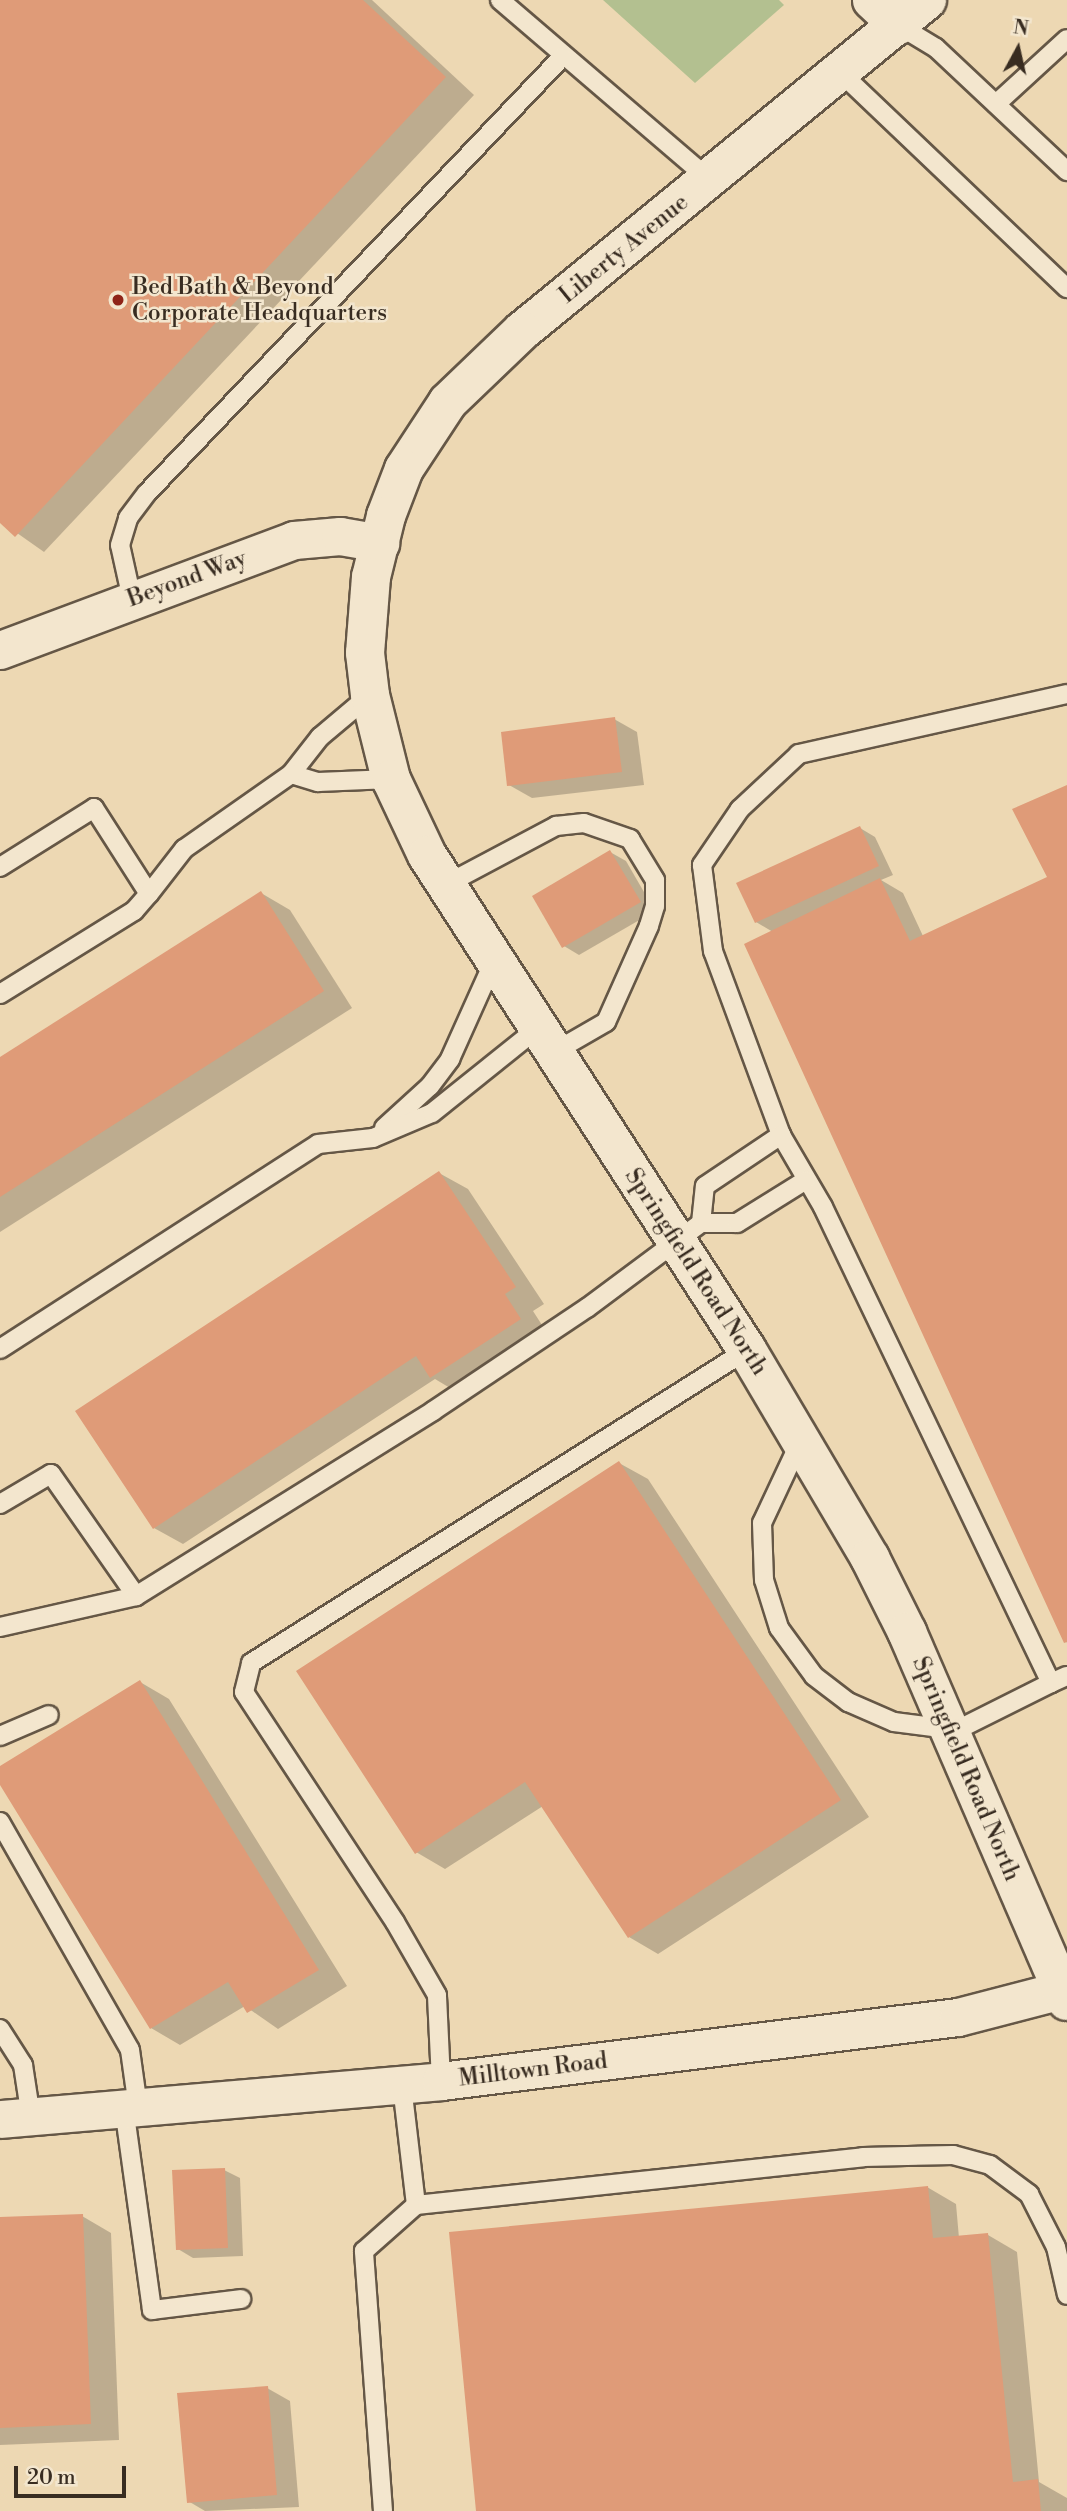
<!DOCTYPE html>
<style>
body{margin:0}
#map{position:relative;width:1067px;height:2511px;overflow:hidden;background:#edd8b3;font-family:"Libre Bodoni",serif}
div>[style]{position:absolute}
.green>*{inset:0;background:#b3c090}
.shadow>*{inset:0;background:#0003}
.building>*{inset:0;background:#df9b78}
.roads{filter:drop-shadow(2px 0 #655746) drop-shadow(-2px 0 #655746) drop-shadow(0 2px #655746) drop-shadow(0 -2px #655746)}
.lane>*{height:18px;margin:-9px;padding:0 9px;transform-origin:9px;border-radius:9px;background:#f3e6ce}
.street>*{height:37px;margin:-18.5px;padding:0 18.5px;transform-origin:18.5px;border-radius:18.5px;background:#f3e6ce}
.secondary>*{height:38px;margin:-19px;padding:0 19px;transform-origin:19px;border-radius:19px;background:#f3e6ce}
.dots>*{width:19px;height:19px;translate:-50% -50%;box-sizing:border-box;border:4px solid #f3e6ce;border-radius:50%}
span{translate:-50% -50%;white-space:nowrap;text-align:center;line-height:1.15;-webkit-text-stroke:5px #f3e6ce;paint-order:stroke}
.street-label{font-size:23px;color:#382c21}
.poi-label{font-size:23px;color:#382c21}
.left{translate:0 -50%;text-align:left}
.north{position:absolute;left:983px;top:14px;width:70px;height:70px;-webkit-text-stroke:5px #f3e6ce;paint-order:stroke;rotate:8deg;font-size:19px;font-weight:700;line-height:28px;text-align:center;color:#382c21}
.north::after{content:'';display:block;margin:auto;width:24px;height:32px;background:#382c21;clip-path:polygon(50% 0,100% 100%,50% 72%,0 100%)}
.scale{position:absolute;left:14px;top:2466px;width:112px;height:32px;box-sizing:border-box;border:4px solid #382c21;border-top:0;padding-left:9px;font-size:21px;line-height:24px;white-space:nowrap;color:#382c21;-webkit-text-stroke:5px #f3e6ce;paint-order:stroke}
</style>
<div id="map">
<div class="green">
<div style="clip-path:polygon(603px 0,779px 0,784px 5px,695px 83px)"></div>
</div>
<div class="shadow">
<div style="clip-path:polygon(0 0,372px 0,474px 95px,44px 552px,0 521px)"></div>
<div style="clip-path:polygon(614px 719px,637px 732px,644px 785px,532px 798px,509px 785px)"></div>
<div style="clip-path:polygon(1067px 787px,1067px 1643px,773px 932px,756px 922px,860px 828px,875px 837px,893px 875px,881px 880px,903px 893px,923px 936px,1050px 877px)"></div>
<div style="clip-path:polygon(610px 852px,626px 861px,655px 911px,579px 955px,564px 946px)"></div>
<div style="clip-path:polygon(261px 893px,290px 910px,352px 1008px,0 1232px,0 1059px)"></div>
<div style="clip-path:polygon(439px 1173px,468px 1189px,544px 1304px,533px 1311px,549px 1336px,460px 1394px,435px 1379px,183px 1544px,154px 1528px)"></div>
<div style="clip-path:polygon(619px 1463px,648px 1479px,869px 1817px,658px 1954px,629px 1937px,543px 1806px,445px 1869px,416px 1852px)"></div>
<div style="clip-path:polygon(140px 1682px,169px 1699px,347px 1986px,278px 2029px,245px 2006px,180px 2045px,151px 2028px,0 1782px,0 1768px)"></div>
<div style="clip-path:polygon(224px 2170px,240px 2178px,243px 2256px,193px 2258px,178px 2249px)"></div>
<div style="clip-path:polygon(927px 2187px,956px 2204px,959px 2238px,988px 2235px,1017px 2252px,1039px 2482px,1067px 2498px,1067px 2511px,478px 2511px)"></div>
<div style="clip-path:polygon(82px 2216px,111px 2233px,119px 2440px,0 2445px,0 2219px)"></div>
<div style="clip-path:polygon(267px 2388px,290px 2401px,299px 2507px,205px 2511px,188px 2501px)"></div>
</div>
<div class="building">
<div style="clip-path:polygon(0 0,363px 0,446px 77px,15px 537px,0 523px)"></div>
<div style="clip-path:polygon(615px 717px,622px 772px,507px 786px,501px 732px)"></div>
<div style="clip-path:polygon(1067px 785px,1067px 1642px,1064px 1643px,744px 944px,880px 878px,910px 941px,1047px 877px,1012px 809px)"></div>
<div style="clip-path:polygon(860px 826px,879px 866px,755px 923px,736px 883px)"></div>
<div style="clip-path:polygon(610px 850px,641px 902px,562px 948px,532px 896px)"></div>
<div style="clip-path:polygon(261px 891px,324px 991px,0 1197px,0 1057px)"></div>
<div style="clip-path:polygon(439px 1171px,516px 1287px,505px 1294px,521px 1319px,430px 1378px,416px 1356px,153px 1529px,75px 1411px)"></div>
<div style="clip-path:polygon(619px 1461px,841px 1800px,628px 1938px,525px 1782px,415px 1854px,296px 1671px)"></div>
<div style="clip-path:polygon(140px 1680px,319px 1970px,247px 2013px,228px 1982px,150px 2029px,0 1785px,0 1766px)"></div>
<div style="clip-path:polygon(225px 2168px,228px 2248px,176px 2250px,172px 2170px)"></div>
<div style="clip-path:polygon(928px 2186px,933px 2238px,988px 2233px,1013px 2482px,1038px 2479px,1041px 2511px,476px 2511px,449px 2232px)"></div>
<div style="clip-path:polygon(83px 2214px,91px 2424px,0 2428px,0 2217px)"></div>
<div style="clip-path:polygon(268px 2386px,277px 2495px,187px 2503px,177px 2393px)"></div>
</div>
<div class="roads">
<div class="lane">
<div style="left:500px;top:0;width:277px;rotate:40.6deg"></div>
<div style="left:898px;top:25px;width:44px;rotate:31.2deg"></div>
<div style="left:936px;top:48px;width:180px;rotate:43.2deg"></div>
<div style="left:841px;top:73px;width:312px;rotate:43.6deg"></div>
<div style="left:996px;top:104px;width:96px;rotate:-42.5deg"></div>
<div style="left:132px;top:599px;width:55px;rotate:-102.5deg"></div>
<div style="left:120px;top:545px;width:28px;rotate:-73deg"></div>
<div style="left:128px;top:518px;width:31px;rotate:-53deg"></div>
<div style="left:147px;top:493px;width:602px;rotate:-46.41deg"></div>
<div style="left:1067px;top:694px;width:275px;rotate:167.4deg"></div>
<div style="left:799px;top:754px;width:81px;rotate:137deg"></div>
<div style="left:740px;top:809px;width:68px;rotate:124.2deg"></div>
<div style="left:702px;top:865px;width:87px;rotate:82.7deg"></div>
<div style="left:713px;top:951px;width:196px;rotate:69.7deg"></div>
<div style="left:781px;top:1135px;width:83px;rotate:59.7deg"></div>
<div style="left:823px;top:1207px;width:528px;rotate:64.41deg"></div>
<div style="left:1051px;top:1683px;width:17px;rotate:-24deg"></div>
<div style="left:370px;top:695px;width:65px;rotate:140deg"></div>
<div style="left:320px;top:737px;width:47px;rotate:128.1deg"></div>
<div style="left:291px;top:774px;width:28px;rotate:17deg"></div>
<div style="left:318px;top:782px;width:73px;rotate:-2.4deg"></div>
<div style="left:0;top:867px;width:111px;rotate:-32.1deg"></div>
<div style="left:94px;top:808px;width:102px;rotate:57.4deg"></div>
<div style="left:149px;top:894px;width:57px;rotate:-52.1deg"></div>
<div style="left:184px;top:849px;width:131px;rotate:-35deg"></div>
<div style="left:445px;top:885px;width:126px;rotate:-28deg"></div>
<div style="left:556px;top:826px;width:28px;rotate:-6deg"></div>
<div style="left:584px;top:823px;width:49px;rotate:19.2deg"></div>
<div style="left:630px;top:839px;width:48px;rotate:58.6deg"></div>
<div style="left:655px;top:880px;width:26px;rotate:90deg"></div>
<div style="left:655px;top:906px;width:21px;rotate:107deg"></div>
<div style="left:649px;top:926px;width:105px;rotate:114.1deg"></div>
<div style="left:606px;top:1022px;width:60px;rotate:150deg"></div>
<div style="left:0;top:994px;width:158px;rotate:-31.8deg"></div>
<div style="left:134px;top:911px;width:23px;rotate:-49deg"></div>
<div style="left:384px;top:1128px;width:62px;rotate:-42.4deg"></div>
<div style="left:430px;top:1086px;width:34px;rotate:-53deg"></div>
<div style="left:450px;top:1059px;width:107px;rotate:-65.8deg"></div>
<div style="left:701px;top:1223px;width:37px;rotate:-84deg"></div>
<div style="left:705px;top:1186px;width:92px;rotate:-33.9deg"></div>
<div style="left:0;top:1349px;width:378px;rotate:-32.8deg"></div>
<div style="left:318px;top:1144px;width:55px;rotate:-6.2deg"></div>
<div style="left:373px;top:1138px;width:64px;rotate:-23deg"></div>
<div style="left:432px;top:1113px;width:136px;rotate:-38.7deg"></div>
<div style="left:800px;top:1442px;width:89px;rotate:115.1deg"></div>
<div style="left:762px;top:1523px;width:57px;rotate:88deg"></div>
<div style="left:764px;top:1580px;width:50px;rotate:72.6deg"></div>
<div style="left:779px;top:1628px;width:59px;rotate:53.9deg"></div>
<div style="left:814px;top:1676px;width:43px;rotate:37.4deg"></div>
<div style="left:848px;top:1702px;width:50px;rotate:23.5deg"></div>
<div style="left:894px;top:1722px;width:55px;rotate:7.3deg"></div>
<div style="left:0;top:1504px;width:59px;rotate:-30.5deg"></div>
<div style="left:51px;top:1474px;width:149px;rotate:55.1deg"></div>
<div style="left:0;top:1627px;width:139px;rotate:-12.8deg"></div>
<div style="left:136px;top:1596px;width:350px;rotate:-31.9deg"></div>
<div style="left:433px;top:1411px;width:185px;rotate:-33.8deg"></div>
<div style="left:587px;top:1308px;width:142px;rotate:-36.7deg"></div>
<div style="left:701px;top:1223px;width:36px"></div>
<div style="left:737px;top:1223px;width:81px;rotate:-31.9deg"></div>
<div style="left:951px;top:1733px;width:112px;rotate:-26.6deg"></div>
<div style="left:0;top:1736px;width:53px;rotate:-23.2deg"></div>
<div style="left:0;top:1822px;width:262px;rotate:60.3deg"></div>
<div style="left:130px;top:2050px;width:58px;rotate:82deg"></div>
<div style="left:0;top:2029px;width:43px;rotate:57.4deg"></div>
<div style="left:23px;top:2065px;width:53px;rotate:81.3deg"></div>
<div style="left:441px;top:2081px;width:86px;rotate:-92.7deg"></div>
<div style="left:437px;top:1995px;width:84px;rotate:-119.9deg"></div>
<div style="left:395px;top:1922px;width:275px;rotate:-123.3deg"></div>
<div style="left:244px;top:1692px;width:30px;rotate:-76deg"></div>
<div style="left:251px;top:1663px;width:587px;rotate:-32.25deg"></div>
<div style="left:124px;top:2108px;width:204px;rotate:82.1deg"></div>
<div style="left:152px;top:2310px;width:90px;rotate:-7deg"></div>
<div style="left:416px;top:2205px;width:450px;rotate:-6.1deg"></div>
<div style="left:863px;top:2157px;width:90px;rotate:-1.3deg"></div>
<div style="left:953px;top:2155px;width:38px;rotate:15deg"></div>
<div style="left:990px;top:2165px;width:49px;rotate:36.6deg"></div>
<div style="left:1029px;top:2194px;width:59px;rotate:63deg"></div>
<div style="left:1056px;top:2247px;width:49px;rotate:77.1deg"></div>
<div style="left:383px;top:2511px;width:261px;rotate:-94.2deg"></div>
<div style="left:364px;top:2251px;width:69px;rotate:-41.5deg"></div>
<div style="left:416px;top:2205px;width:121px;rotate:-96.7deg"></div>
</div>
<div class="street">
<div style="left:871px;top:0;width:37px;rotate:43deg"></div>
<div style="left:0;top:650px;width:314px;rotate:-20.5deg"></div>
<div style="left:294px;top:540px;width:46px;rotate:-5deg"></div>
<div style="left:340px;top:536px;width:41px;rotate:9.9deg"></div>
<div style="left:0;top:2119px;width:443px;rotate:-4.9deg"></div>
<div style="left:441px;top:2081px;width:521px;rotate:-7.06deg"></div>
<div style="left:958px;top:2017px;width:107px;rotate:-14.6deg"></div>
</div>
<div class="secondary">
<div style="left:927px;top:0;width:523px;rotate:140.74deg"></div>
<div style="left:522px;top:331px;width:103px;rotate:136.2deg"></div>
<div style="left:448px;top:402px;width:80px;rotate:123.3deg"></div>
<div style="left:404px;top:469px;width:50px;rotate:111deg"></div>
<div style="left:386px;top:516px;width:63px;rotate:103.8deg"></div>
<div style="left:371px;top:577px;width:76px;rotate:94.5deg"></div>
<div style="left:365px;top:653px;width:42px;rotate:83.2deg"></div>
<div style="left:370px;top:695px;width:87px;rotate:76deg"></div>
<div style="left:391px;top:779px;width:84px;rotate:64.7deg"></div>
<div style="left:427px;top:855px;width:589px;rotate:57.12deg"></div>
<div style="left:747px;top:1350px;width:242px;rotate:59.4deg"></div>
<div style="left:870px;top:1558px;width:83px;rotate:63.4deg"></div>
<div style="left:907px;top:1632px;width:402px;rotate:66.6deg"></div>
</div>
</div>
<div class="dots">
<div style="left:118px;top:300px;background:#8f2418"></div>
</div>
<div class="street-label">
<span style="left:624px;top:249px;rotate:-39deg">Liberty Avenue</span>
<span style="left:187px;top:579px;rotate:-20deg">Beyond Way</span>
<span style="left:696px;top:1272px;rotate:57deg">Springfield Road North</span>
<span style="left:966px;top:1769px;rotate:67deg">Springfield Road North</span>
<span style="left:533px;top:2070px;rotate:-7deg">Milltown Road</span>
</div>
<div class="poi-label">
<span class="left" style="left:132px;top:300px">Bed Bath &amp; Beyond<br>Corporate Headquarters</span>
</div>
<div class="north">N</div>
<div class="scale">20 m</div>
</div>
